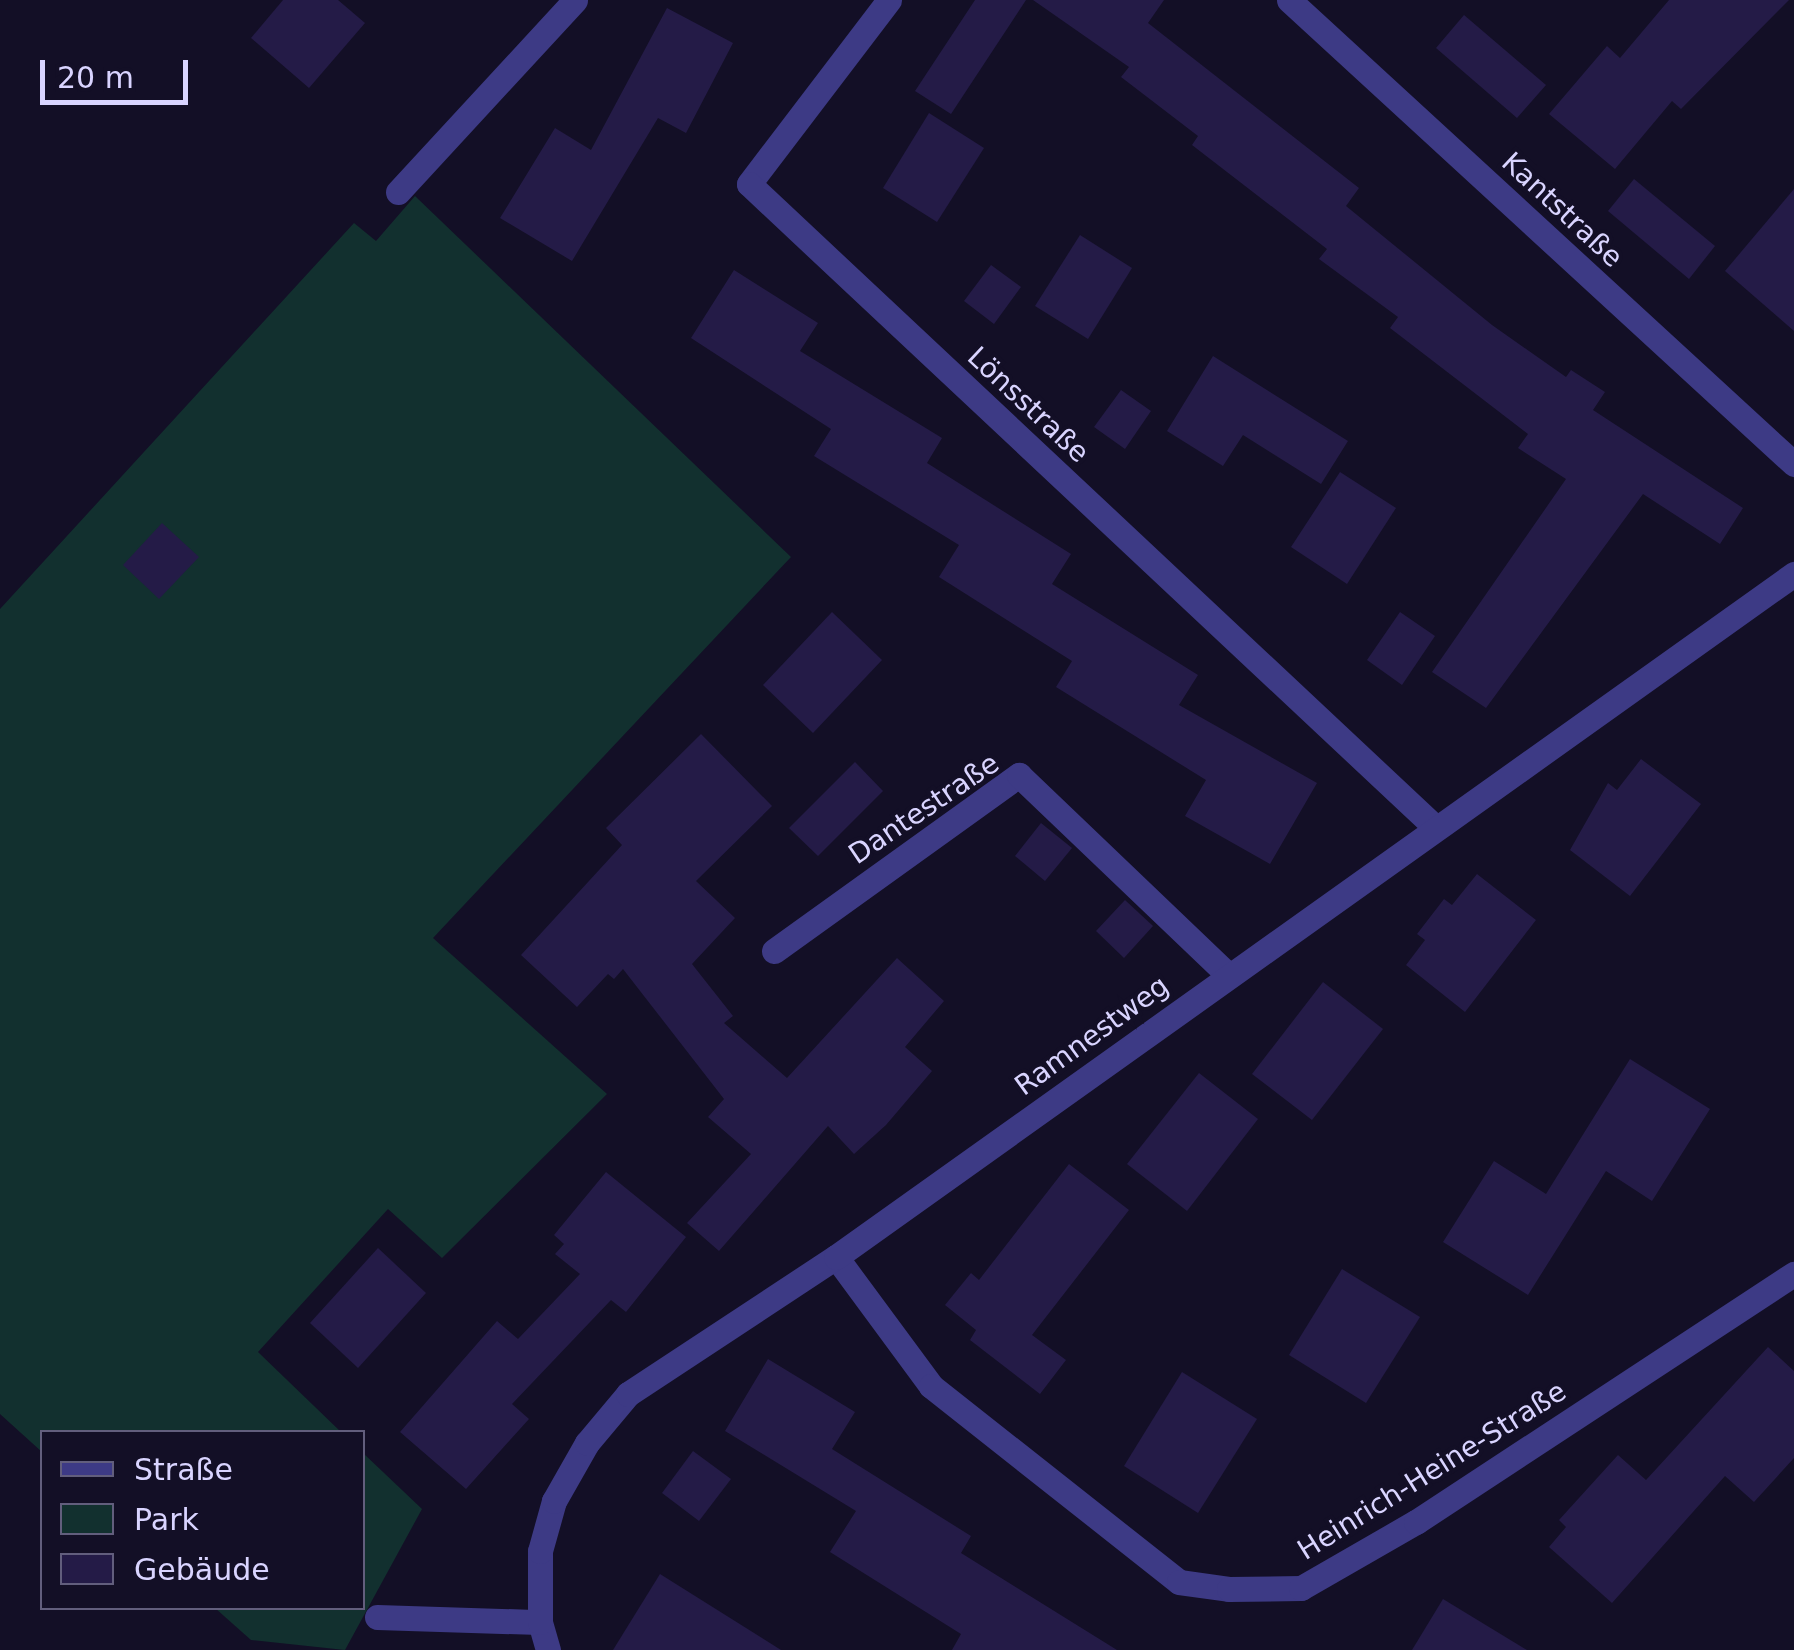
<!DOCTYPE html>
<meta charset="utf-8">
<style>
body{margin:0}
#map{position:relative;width:1794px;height:1650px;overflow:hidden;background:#130f26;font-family:"DejaVu Sans",sans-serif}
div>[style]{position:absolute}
.green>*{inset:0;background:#12302f}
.building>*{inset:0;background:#241b47}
.minor>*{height:25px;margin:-12.5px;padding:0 12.5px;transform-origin:12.5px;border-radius:12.5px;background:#3d3a85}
span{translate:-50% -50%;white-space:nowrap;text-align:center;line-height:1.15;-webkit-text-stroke:8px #130f26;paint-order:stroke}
.street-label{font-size:28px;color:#d9d4ff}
.legend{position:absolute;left:40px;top:1430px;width:325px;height:180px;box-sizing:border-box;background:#130f26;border:2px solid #625e7d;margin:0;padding:12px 18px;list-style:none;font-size:30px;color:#d9d4ff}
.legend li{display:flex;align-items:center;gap:20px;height:50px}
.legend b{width:50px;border:2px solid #625e7d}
.scale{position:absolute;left:40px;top:60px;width:148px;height:45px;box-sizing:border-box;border:5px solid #d9d4ff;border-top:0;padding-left:12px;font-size:30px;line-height:35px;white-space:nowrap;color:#d9d4ff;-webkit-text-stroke:8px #130f26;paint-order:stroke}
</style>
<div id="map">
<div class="green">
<div style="clip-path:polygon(415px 196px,791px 557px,433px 938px,607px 1094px,442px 1258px,388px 1209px,258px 1352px,341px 1432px,42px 1432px,42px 1452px,0 1414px,0 609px,354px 223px,376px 241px)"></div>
<div style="clip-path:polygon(363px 1453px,422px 1509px,345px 1650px,251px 1640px,215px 1608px,362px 1608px)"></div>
</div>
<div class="building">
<div style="clip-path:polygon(283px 0,338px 0,365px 23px,309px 88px,251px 38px)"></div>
<div style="clip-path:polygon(975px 0,1026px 0,951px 114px,915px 91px)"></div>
<div style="clip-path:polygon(1033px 0,1164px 0,1148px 23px,1359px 188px,1346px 206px,1492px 325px,1566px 377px,1571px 370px,1605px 392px,1593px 410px,1743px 508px,1720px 544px,1643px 494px,1486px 708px,1432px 672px,1566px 479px,1518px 448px,1528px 434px,1390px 328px,1398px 317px,1319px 259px,1327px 249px,1192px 145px,1198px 136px,1121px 77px,1129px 67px)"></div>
<div style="clip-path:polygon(1669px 0,1789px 0,1681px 109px,1672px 101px,1615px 169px,1549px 114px,1607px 46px,1620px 58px)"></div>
<div style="clip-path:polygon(667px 8px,733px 43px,686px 133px,658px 118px,572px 261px,500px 218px,555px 128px,591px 150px)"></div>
<div style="clip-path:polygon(1464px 15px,1546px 85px,1517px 118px,1436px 48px)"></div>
<div style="clip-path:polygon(929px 113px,984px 148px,937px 222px,883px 188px)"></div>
<div style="clip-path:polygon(1634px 179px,1715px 246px,1689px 279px,1608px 211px)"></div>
<div style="clip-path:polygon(1794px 189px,1794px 331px,1725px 271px)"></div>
<div style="clip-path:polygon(1080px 235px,1132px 268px,1088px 339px,1035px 306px)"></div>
<div style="clip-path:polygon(991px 265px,1021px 287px,994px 324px,964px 301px)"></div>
<div style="clip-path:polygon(734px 270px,818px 323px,800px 351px,942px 438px,927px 463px,1071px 554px,1052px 584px,1198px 675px,1179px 705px,1317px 783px,1270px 864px,1185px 816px,1206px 780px,1056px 687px,1072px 661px,939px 577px,959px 545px,814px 456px,831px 429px,691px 338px)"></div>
<div style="clip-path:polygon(1213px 356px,1348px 441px,1321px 484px,1243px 435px,1223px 466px,1167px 431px)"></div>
<div style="clip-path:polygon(1121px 390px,1151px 411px,1125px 449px,1094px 427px)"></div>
<div style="clip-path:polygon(1340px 472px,1396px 508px,1347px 584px,1291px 547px)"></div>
<div style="clip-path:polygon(162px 523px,199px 557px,159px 599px,123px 565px)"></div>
<div style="clip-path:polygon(832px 612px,882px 660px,813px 733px,763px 685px)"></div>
<div style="clip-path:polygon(1400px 612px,1435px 636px,1402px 685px,1367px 660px)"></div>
<div style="clip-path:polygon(701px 734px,772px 806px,696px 881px,735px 918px,692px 964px,733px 1016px,724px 1023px,787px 1078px,897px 958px,944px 1001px,905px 1047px,932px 1071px,886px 1125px,854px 1154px,828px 1126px,719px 1251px,687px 1223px,751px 1154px,708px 1117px,724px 1099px,623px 969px,614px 979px,608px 974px,577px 1007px,521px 955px,622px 845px,606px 828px)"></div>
<div style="clip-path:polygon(1641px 759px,1701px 804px,1630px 896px,1570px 850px,1608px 783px,1617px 790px)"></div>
<div style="clip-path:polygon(855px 762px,883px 791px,818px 856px,789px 828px)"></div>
<div style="clip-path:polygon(1041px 823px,1072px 848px,1045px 881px,1015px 856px)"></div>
<div style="clip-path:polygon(1477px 874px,1536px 920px,1465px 1012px,1406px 965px,1425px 940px,1417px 934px,1444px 899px,1452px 905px)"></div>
<div style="clip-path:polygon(1125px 900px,1153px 926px,1124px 958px,1096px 931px)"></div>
<div style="clip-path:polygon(1323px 982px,1383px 1029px,1312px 1120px,1252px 1074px)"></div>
<div style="clip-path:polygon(1630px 1059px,1710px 1109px,1652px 1201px,1606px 1171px,1528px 1295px,1443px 1242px,1494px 1161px,1546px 1194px)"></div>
<div style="clip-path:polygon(1199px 1073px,1258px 1119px,1187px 1211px,1127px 1164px)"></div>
<div style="clip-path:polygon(1069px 1164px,1129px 1210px,1032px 1335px,1066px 1360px,1040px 1394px,970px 1340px,976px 1330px,945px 1305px,971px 1273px,979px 1280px)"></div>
<div style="clip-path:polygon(606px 1172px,686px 1237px,626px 1312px,611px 1300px,512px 1404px,529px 1419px,466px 1489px,400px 1432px,497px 1321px,518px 1339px,580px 1274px,555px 1254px,564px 1244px,554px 1235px)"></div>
<div style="clip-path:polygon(378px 1248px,426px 1293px,358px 1368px,310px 1323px)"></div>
<div style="clip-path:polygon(1342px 1269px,1420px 1317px,1366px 1403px,1289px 1355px)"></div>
<div style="clip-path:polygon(1768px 1347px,1794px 1371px,1794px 1458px,1754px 1502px,1725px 1476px,1612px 1603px,1549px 1547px,1566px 1527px,1559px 1520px,1618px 1455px,1646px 1480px)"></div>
<div style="clip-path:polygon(768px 1359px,855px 1412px,832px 1449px,971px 1536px,961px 1553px,1117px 1650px,952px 1650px,961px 1634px,830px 1552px,856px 1511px,725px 1431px)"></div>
<div style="clip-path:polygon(1182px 1372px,1257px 1419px,1198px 1513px,1124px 1466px)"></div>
<div style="clip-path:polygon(693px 1451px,731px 1479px,699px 1521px,662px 1493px)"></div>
<div style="clip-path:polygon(660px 1574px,781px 1650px,613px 1650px)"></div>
<div style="clip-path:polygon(1443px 1599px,1527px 1650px,1412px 1650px)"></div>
</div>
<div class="minor">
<div style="left:889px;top:0;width:231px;rotate:127.3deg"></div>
<div style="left:749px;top:184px;width:940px;rotate:43.15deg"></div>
<div style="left:1289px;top:0;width:686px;rotate:42.58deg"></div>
<div style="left:398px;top:192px;width:261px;rotate:-47.3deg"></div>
<div style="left:774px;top:951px;width:302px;rotate:-35.7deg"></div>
<div style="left:1019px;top:775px;width:289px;rotate:43.7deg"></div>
<div style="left:836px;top:1257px;width:160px;rotate:53.6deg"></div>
<div style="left:931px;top:1386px;width:316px;rotate:38.3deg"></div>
<div style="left:1179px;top:1582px;width:50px;rotate:8deg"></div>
<div style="left:1229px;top:1589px;width:72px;rotate:-0.8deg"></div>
<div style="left:1301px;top:1588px;width:133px;rotate:-29.9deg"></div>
<div style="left:1416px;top:1522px;width:452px;rotate:-33.3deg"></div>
<div style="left:377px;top:1617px;width:163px;rotate:1.8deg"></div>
<div style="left:548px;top:1650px;width:29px;rotate:-106deg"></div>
<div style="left:540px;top:1622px;width:71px;rotate:-90deg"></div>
<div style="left:540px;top:1551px;width:52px;rotate:-74.4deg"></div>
<div style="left:554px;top:1501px;width:67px;rotate:-60.4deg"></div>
<div style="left:587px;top:1443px;width:64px;rotate:-50.1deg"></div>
<div style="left:628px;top:1394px;width:249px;rotate:-33.4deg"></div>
<div style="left:836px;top:1257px;width:1177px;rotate:-35.49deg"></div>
</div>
<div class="street-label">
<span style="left:1562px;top:210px;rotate:43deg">Kantstraße</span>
<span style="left:1028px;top:405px;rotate:43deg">Lönsstraße</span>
<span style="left:924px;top:809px;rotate:-34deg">Dantestraße</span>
<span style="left:1092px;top:1036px;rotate:-36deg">Ramnestweg</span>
<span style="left:1432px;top:1471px;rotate:-32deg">Heinrich-Heine-Straße</span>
</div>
<ul class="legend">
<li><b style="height:12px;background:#3d3a85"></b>Straße</li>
<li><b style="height:28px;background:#12302f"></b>Park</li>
<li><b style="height:28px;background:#241b47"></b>Gebäude</li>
</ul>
<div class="scale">20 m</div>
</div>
